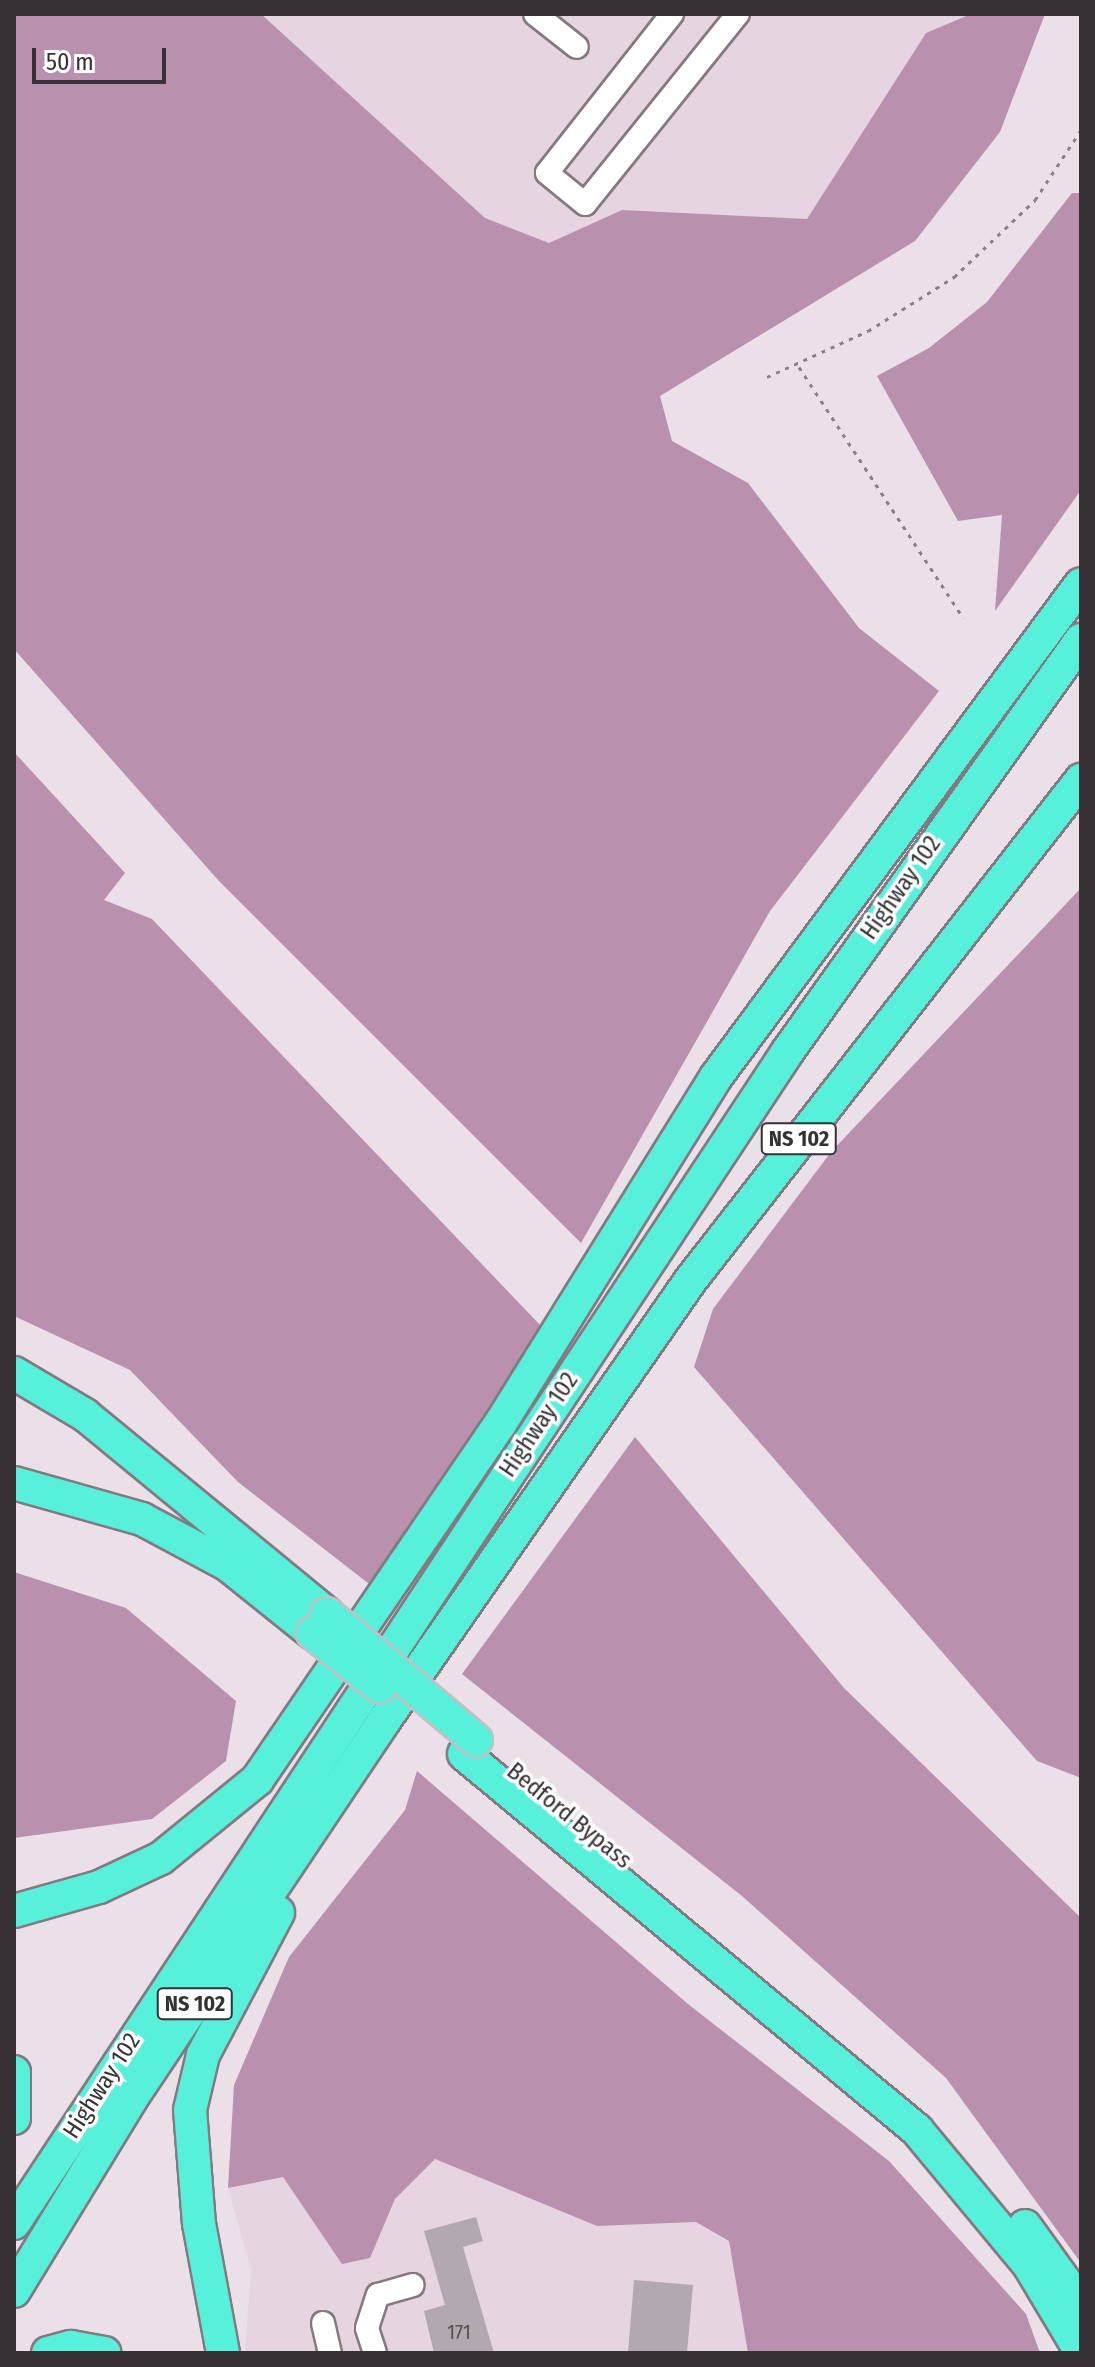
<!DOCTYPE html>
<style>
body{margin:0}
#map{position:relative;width:1095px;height:2367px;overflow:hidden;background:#ebe0e8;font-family:"Fira Sans Condensed",sans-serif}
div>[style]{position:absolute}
.built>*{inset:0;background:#e6d4e1}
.forest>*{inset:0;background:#b990ad}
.building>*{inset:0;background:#b2a8af}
.path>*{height:3px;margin-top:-1.5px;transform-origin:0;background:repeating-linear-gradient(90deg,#878085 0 4px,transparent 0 10px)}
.roads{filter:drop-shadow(2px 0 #837980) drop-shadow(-2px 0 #837980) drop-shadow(0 2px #837980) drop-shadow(0 -2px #837980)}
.minor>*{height:22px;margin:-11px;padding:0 11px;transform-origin:11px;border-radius:11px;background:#fff}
.highway>*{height:32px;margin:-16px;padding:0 16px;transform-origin:16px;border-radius:16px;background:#57f0db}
.bridges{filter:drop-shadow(2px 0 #c2c1c2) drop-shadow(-2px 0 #c2c1c2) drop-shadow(0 2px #c2c1c2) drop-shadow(0 -2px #c2c1c2)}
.highway-bridge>*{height:32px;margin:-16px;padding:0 16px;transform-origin:16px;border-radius:16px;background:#57f0db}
span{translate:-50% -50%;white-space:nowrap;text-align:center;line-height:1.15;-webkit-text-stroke:7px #fff;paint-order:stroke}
.number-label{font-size:20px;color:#544f53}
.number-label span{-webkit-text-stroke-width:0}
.shield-label span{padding:2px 6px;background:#fff;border:2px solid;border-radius:6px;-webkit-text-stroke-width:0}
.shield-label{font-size:22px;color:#353134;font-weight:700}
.street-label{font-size:24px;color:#353134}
.frame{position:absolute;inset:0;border:16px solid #353134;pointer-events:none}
.scale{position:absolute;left:32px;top:48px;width:134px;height:36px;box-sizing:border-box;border:4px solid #353134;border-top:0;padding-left:10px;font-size:24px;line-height:28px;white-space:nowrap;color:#353134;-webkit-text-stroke:6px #fff;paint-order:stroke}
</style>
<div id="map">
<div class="built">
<div style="clip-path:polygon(261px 14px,971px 14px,926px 33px,807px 219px,622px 210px,549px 243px,485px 218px)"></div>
<div style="clip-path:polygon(434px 2159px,597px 2226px,696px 2222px,729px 2241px,748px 2353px,245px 2353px,251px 2270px,228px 2188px,283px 2176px,299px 2201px,370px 2258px,395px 2199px)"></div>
</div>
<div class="forest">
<div style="clip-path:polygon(14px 14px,261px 14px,485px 218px,549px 243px,622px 210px,807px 219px,926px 33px,971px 14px,1045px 14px,1000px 132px,915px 241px,660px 396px,672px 441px,748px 483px,859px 628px,939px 691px,770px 911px,581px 1243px,218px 880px,14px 649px)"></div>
<div style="clip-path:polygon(1072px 193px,1081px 193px,1081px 490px,995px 611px,1002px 515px,958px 521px,877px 376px,929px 348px,987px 302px)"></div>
<div style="clip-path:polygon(14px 752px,125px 873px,104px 900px,152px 919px,541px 1326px,373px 1587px,238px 1482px,130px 1370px,14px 1316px)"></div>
<div style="clip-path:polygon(1081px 888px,1081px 1778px,1037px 1761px,694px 1367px,713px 1309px,831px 1152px)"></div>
<div style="clip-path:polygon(635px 1437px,844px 1688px,1081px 1918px,1081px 2263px,946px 2078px,742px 1896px,462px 1674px)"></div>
<div style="clip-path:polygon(14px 1572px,126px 1608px,236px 1701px,226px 1761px,152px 1819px,14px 1838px)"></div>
<div style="clip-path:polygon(417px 1771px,688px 2004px,889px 2161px,1026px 2314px,1040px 2353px,748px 2353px,729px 2241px,696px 2222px,597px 2226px,435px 2159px,395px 2199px,370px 2258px,342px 2264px,283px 2177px,228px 2188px,234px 2085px,289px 1957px,405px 1810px)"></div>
</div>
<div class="building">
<div style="clip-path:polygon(476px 2217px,483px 2241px,463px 2247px,494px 2353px,434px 2353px,424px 2311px,445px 2305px,424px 2231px)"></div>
<div style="clip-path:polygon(634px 2280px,693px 2285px,687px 2353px,628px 2353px)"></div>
</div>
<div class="path">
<div style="left:799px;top:367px;width:300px;rotate:56.8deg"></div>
<div style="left:767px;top:377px;width:111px;rotate:-24.5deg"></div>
<div style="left:868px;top:331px;width:102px;rotate:-32.1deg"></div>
<div style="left:954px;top:277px;width:112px;rotate:-43.5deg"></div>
<div style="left:1035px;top:200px;width:84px;rotate:-56.7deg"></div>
</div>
<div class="roads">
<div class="minor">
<div style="left:535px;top:14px;width:53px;rotate:38.2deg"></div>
<div style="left:672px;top:14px;width:202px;rotate:128.2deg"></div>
<div style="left:547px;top:173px;width:49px;rotate:39.2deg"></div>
<div style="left:585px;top:204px;width:244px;rotate:-51.2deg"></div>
<div style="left:323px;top:2323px;width:31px;rotate:77deg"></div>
<div style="left:375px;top:2353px;width:26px;rotate:-108deg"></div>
<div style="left:367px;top:2328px;width:35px;rotate:-72deg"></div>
<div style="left:378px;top:2295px;width:36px;rotate:-16deg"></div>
</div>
<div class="highway">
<div style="left:14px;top:1373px;width:82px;rotate:30.6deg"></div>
<div style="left:85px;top:1415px;width:313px;rotate:39.4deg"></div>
<div style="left:14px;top:1483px;width:133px;rotate:15.7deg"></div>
<div style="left:142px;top:1519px;width:98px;rotate:28.1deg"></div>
<div style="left:228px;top:1565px;width:109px;rotate:38.7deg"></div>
<div style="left:464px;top:1754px;width:589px;rotate:39.69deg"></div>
<div style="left:917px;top:2130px;width:175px;rotate:50.3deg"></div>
<div style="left:1029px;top:2265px;width:101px;rotate:59.1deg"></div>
<div style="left:14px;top:1911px;width:88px;rotate:-15.8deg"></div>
<div style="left:99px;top:1887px;width:68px;rotate:-25.1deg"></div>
<div style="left:161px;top:1858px;width:124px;rotate:-39.1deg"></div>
<div style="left:257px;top:1780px;width:431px;rotate:-55.7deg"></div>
<div style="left:500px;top:1424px;width:409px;rotate:-58.1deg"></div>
<div style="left:716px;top:1077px;width:613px;rotate:-53.49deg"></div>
<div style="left:14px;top:2072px;width:46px;rotate:90deg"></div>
<div style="left:14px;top:2223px;width:1405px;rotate:-56.56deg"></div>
<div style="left:788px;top:1051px;width:505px;rotate:-54.52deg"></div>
<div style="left:1025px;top:2226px;width:96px;rotate:54.3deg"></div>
<div style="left:14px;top:2291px;width:225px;rotate:-58.6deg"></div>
<div style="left:131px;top:2099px;width:455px;rotate:-56.2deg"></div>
<div style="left:384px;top:1721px;width:536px;rotate:-55.18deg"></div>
<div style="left:690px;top:1281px;width:636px;rotate:-52.03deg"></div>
<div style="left:48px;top:2353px;width:24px;rotate:-15deg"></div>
<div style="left:71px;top:2347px;width:34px;rotate:10deg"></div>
<div style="left:223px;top:2353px;width:131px;rotate:-100.5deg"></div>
<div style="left:199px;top:2224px;width:114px;rotate:-94.5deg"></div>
<div style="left:190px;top:2110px;width:57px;rotate:-76.7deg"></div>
<div style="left:203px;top:2055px;width:161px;rotate:-62.2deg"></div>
</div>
</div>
<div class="bridges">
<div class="highway-bridge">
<div style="left:327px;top:1614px;width:195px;rotate:40.2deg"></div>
<div style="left:313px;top:1633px;width:85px;rotate:38.8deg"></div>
</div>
</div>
<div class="number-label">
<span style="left:459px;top:2332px">171</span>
</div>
<div class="shield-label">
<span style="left:799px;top:1139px">NS 102</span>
<span style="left:195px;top:2004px">NS 102</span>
</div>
<div class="street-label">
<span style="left:901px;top:888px;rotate:-55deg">Highway 102</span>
<span style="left:539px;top:1425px;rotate:-56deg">Highway 102</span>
<span style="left:569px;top:1816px;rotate:39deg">Bedford Bypass</span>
<span style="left:102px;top:2086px;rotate:-57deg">Highway 102</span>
</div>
<div class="frame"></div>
<div class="scale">50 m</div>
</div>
